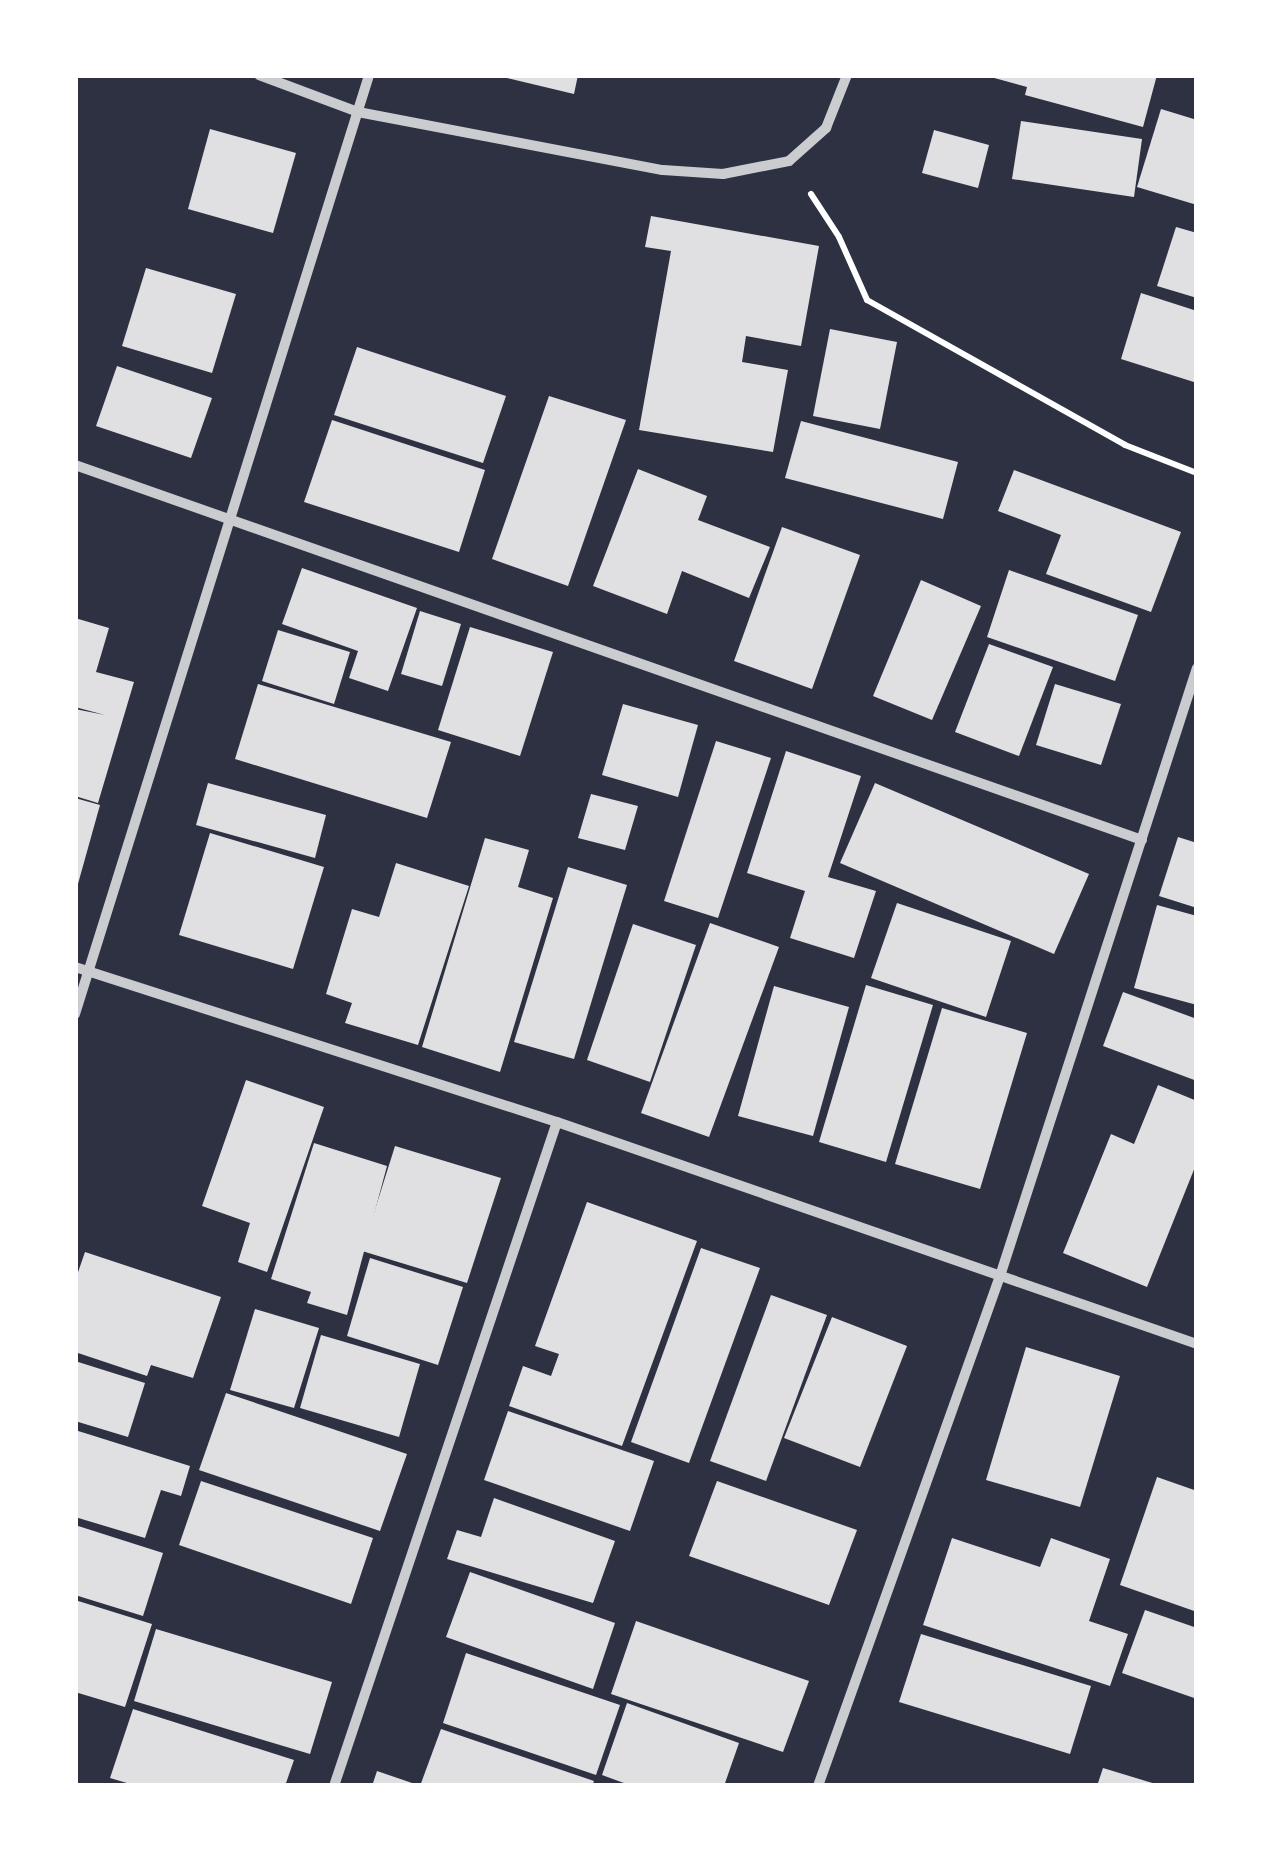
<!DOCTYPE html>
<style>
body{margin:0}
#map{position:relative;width:1272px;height:1861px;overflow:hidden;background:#2d3142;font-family:"PT Sans",sans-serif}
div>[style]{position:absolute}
.building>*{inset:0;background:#e0e0e3}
.path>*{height:6px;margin:-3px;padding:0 3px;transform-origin:3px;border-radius:3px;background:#fff}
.minor>*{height:10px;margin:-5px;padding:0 5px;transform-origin:5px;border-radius:5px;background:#caccd0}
span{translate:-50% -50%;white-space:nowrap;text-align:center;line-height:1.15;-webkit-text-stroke:8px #fff;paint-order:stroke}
.frame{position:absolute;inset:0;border:78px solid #fff;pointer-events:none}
</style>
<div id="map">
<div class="building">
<div style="clip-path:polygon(494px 75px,578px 75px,574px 94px)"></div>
<div style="clip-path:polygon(1157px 75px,1143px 127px,1025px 95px,1027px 87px,987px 76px)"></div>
<div style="clip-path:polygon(1161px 109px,1197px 120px,1197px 205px,1137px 187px)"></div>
<div style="clip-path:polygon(1021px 121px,1142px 139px,1134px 197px,1012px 179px)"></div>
<div style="clip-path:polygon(210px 129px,296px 153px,273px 233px,188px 209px)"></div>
<div style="clip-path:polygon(934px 130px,989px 145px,978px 188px,922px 173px)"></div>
<div style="clip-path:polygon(651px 216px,819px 246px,801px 346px,746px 336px,742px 362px,788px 370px,773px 452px,639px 430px,671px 251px,645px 247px)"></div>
<div style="clip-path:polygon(1176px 227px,1197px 233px,1197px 298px,1157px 286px)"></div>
<div style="clip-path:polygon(146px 268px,236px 294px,212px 373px,122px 346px)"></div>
<div style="clip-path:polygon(1141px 293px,1197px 311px,1197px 383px,1121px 359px)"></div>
<div style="clip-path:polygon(830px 329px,897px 342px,880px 429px,813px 416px)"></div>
<div style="clip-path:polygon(357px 347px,506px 396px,483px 463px,334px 415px)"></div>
<div style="clip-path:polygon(117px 366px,212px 398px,191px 458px,96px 426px)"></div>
<div style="clip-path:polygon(549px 396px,626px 420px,568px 586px,492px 559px)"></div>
<div style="clip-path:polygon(332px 420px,485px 470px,459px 552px,304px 502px)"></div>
<div style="clip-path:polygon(801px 421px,958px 462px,943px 519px,785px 478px)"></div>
<div style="clip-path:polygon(638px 469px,707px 496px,698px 520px,770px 547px,749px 598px,682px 571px,667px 614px,593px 586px)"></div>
<div style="clip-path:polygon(1014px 470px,1181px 532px,1151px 612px,1046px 574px,1061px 535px,998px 511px)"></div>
<div style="clip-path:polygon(782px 527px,860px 555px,812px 689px,734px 661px)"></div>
<div style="clip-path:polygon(302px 568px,417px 608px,388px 691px,349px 678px,358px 651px,282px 624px)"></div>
<div style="clip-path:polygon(1009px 570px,1138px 615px,1115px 681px,987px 637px)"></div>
<div style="clip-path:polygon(921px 580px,981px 606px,932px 720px,873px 696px)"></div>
<div style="clip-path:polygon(420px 611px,461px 624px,442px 686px,401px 674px)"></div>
<div style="clip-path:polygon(75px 618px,109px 628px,96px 672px,134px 682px,98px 803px,75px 796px,75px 709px,105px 715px,75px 707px)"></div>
<div style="clip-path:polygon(470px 627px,553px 652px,520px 756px,438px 730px)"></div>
<div style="clip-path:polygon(278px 630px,350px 652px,334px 704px,262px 681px)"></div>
<div style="clip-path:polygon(989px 644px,1053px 667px,1019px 756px,955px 732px)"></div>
<div style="clip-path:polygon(258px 684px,451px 742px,427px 818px,235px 759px)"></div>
<div style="clip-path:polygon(1055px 684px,1121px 704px,1101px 765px,1036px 745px)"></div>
<div style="clip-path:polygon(623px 704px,698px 725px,678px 797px,602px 775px)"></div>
<div style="clip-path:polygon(716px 741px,771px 758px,718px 918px,664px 901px)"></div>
<div style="clip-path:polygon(786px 751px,861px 776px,828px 877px,876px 891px,854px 958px,790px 938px,805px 891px,747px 873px)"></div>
<div style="clip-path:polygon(208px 783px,326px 815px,315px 858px,196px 825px)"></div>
<div style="clip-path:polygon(875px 783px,1089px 874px,1054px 954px,840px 863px)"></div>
<div style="clip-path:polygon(591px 794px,638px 806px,625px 850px,578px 838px)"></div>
<div style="clip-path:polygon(75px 798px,100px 805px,76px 891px,75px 891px)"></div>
<div style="clip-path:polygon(210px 833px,324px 867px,293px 969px,179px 935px)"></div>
<div style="clip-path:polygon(1178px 837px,1197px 843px,1197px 908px,1159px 896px)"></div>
<div style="clip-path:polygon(485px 838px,529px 850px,518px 887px,553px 898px,500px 1072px,422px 1047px)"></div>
<div style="clip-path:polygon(396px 863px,469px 886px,418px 1045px,345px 1023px,352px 1003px,326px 994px,352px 909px,379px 917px)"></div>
<div style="clip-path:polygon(568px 867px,627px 885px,574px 1059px,514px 1042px)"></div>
<div style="clip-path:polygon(897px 903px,1011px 941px,986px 1017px,871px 978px)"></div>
<div style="clip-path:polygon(1157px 905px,1197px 916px,1197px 1005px,1134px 988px)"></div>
<div style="clip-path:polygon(710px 923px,779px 947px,709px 1137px,641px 1113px)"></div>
<div style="clip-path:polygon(633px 924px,696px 945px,650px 1082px,587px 1060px)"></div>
<div style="clip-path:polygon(866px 985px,933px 1005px,886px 1162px,819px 1142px)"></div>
<div style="clip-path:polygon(774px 986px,849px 1007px,813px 1136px,738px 1116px)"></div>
<div style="clip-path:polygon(1123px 992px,1197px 1019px,1197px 1081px,1103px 1046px)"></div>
<div style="clip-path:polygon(942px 1008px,1027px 1033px,980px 1189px,895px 1164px)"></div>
<div style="clip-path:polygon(246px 1080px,324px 1107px,267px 1272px,238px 1262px,250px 1223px,202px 1206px)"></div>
<div style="clip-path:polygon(1158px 1085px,1197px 1101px,1197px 1162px,1147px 1287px,1063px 1253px,1111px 1134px,1134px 1144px)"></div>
<div style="clip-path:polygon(314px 1143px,387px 1166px,347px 1315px,307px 1303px,311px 1292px,271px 1279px)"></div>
<div style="clip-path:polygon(395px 1146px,501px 1178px,467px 1283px,362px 1251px)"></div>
<div style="clip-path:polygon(587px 1202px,697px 1241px,622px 1446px,509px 1406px,523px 1366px,551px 1376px,559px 1354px,535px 1346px)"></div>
<div style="clip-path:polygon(701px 1248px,760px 1268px,689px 1463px,631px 1442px)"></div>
<div style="clip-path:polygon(85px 1252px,221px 1297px,193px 1378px,151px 1365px,147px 1376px,75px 1352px,75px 1281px)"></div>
<div style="clip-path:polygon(370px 1258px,463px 1287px,438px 1365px,347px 1336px)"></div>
<div style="clip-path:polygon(771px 1295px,827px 1315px,766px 1481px,710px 1461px)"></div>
<div style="clip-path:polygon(255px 1309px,319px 1328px,294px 1408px,230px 1390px)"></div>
<div style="clip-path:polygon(832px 1317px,907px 1346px,860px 1467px,784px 1438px)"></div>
<div style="clip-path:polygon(321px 1335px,420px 1364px,399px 1437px,300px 1408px)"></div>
<div style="clip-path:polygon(1026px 1347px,1120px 1376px,1080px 1507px,986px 1480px)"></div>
<div style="clip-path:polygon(75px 1361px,145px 1383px,128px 1437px,75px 1421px)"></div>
<div style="clip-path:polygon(226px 1393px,407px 1454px,380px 1531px,199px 1470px)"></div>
<div style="clip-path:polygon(508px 1411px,654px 1461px,630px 1531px,484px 1480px)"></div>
<div style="clip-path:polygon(75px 1430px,190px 1466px,181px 1496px,161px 1490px,145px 1538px,75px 1517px)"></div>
<div style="clip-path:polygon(1157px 1477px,1197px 1491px,1197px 1612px,1120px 1585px)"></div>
<div style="clip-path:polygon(201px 1481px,373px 1538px,351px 1604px,179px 1545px)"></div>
<div style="clip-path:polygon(717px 1481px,857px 1530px,829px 1605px,689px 1556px)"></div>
<div style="clip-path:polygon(494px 1498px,615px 1541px,593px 1603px,447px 1559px,457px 1530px,481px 1537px)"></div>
<div style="clip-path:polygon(75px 1525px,163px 1553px,143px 1616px,75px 1595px)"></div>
<div style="clip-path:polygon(952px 1538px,1040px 1567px,1051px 1538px,1110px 1559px,1089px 1621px,1128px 1634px,1110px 1686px,923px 1625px)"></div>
<div style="clip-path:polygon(470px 1572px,615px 1623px,593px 1689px,446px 1637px)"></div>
<div style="clip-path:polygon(75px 1600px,152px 1624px,125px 1707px,75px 1692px)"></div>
<div style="clip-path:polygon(1145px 1610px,1197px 1628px,1197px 1699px,1122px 1673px)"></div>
<div style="clip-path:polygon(636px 1621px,809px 1681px,783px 1752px,611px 1694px)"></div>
<div style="clip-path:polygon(156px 1629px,332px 1682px,310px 1754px,134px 1701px)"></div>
<div style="clip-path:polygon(921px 1634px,1091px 1686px,1070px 1754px,899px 1702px)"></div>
<div style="clip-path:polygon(466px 1653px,620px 1705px,596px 1775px,443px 1723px)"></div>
<div style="clip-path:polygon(627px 1703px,739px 1743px,724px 1786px,632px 1786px,602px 1775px)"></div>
<div style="clip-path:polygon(133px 1709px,294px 1760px,285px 1786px,137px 1786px,110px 1778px)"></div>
<div style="clip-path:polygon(441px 1729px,594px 1781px,592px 1786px,420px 1786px)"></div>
<div style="clip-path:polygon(1103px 1768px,1159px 1785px,1159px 1786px,1097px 1786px)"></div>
<div style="clip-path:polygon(377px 1771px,418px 1785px,418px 1786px,372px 1786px)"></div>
</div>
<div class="path">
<div style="left:811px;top:194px;width:51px;rotate:56.9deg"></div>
<div style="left:839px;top:237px;width:69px;rotate:66deg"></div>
<div style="left:867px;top:300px;width:296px;rotate:29.3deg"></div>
<div style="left:1125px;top:445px;width:77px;rotate:21.3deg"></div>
</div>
<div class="minor">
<div style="left:259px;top:75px;width:106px;rotate:20.5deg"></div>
<div style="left:358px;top:112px;width:310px;rotate:10.8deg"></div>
<div style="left:663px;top:170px;width:60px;rotate:3.8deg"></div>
<div style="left:723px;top:174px;width:67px;rotate:-11.1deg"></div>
<div style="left:789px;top:161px;width:50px;rotate:-41.7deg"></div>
<div style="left:826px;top:128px;width:57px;rotate:-68.4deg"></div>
<div style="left:75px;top:465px;width:1131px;rotate:19.36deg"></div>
<div style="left:75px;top:967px;width:506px;rotate:17.83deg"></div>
<div style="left:557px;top:1122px;width:677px;rotate:19.13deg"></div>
<div style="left:75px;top:1014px;width:984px;rotate:-72.61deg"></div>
<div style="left:334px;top:1786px;width:700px;rotate:-71.44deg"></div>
<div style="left:818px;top:1786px;width:542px;rotate:-70.36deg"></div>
<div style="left:1000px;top:1276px;width:639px;rotate:-72.05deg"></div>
</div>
<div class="frame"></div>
</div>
